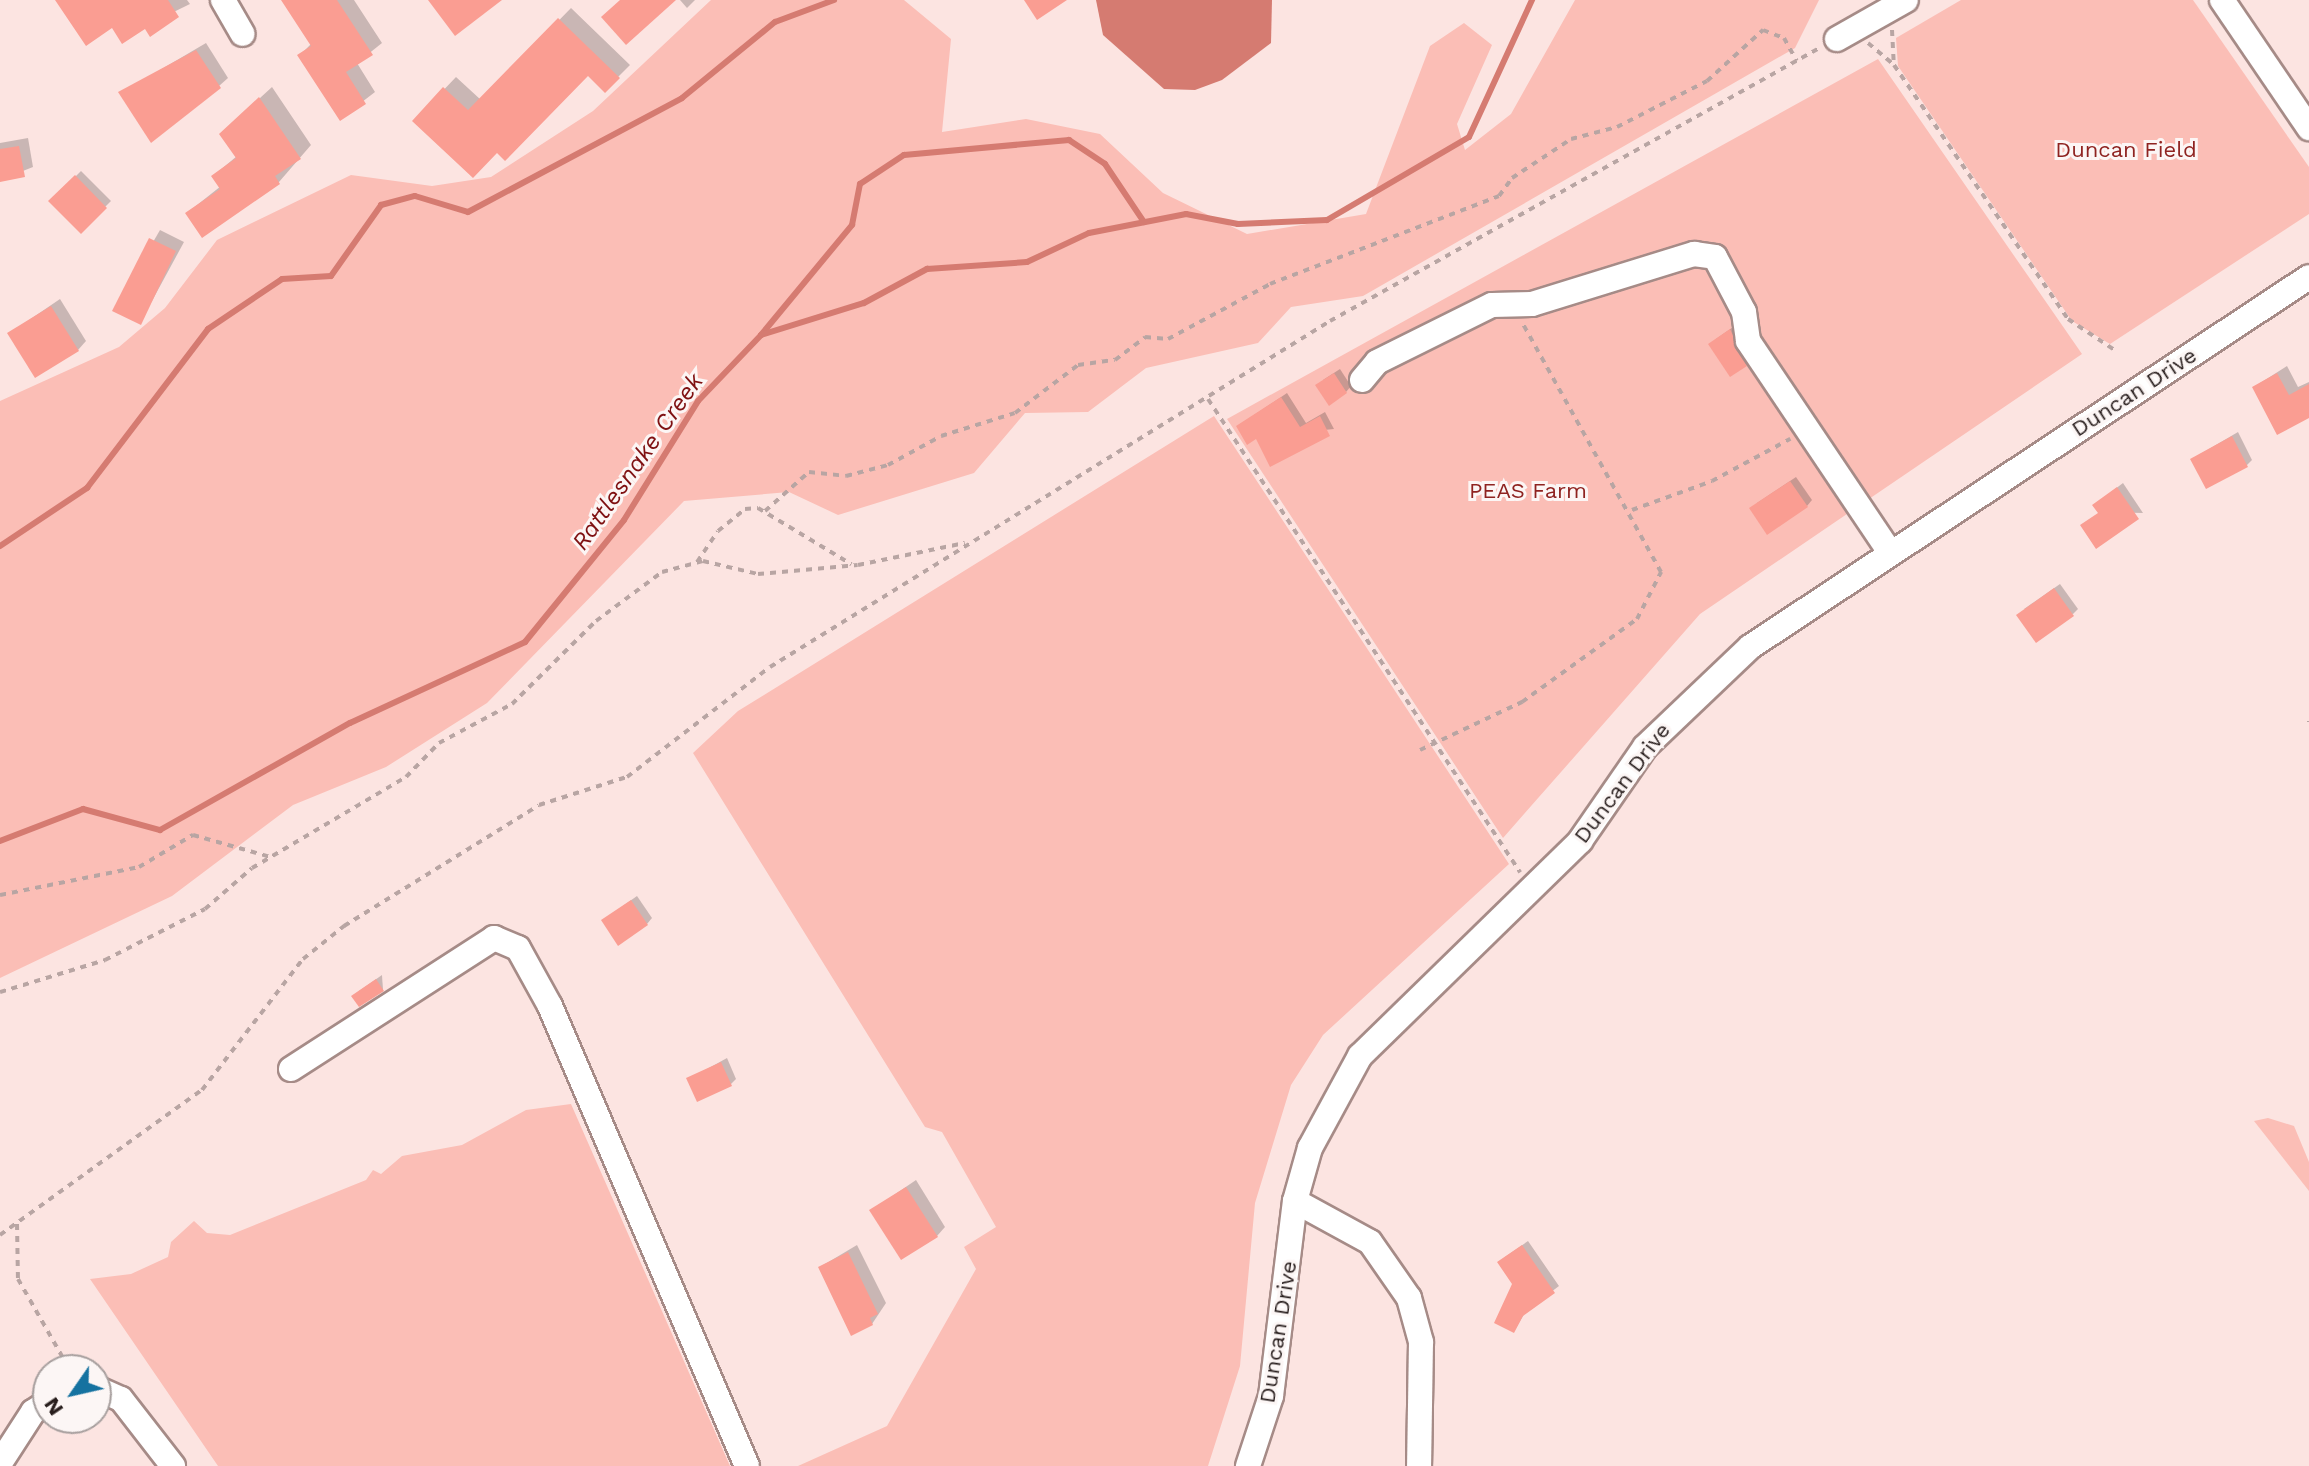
<!DOCTYPE html>
<style>
body{margin:0}
#map{position:relative;width:2309px;height:1466px;overflow:hidden;background:#fce4e1;font-family:"Work Sans",sans-serif}
div>[style]{position:absolute}
.green>*{inset:0;background:#fbbeb6}
.water>*{inset:0;background:#d57b71}
.shadow>*{inset:0;background:#0003}
.stream>*{height:6px;margin:-3px;padding:0 3px;transform-origin:3px;border-radius:3px;background:#d57b71}
.building>*{inset:0;background:#fa9d92}
.path>*{height:4px;margin-top:-2px;transform-origin:0;background:repeating-linear-gradient(90deg,#b8a5a3 0 6px,transparent 0 12px)}
.roads{filter:drop-shadow(2px 0 #a68b87) drop-shadow(-2px 0 #a68b87) drop-shadow(0 2px #a68b87) drop-shadow(0 -2px #a68b87)}
.minor>*{height:24px;margin:-12px;padding:0 12px;transform-origin:12px;border-radius:12px;background:#fff}
span{translate:-50% -50%;white-space:nowrap;text-align:center;line-height:1.15;-webkit-text-stroke:6px #fcf6f5;paint-order:stroke}
.park-label{font-size:22px;color:#8f2320}
.street-label{font-size:22px;color:#271d1c}
.water-label{font-size:24px;color:#7f1112;font-style:italic}
.north{position:absolute;left:32px;top:1354px;width:80px;height:80px;box-sizing:border-box;background:#fcf6f5;border:2px solid #a79f9e;border-radius:50%;rotate:236deg;font-size:22px;font-weight:700;line-height:32px;text-align:center;color:#271d1c}
.north::after{content:'';display:block;margin:auto;width:28px;height:36px;background:#1572a0;clip-path:polygon(50% 0,100% 100%,50% 72%,0 100%)}
</style>
<div id="map">
<div class="green">
<div style="clip-path:polygon(711px 0,904px 0,951px 39px,942px 132px,1026px 119px,1100px 134px,1163px 193px,1247px 234px,1366px 214px,1430px 46px,1464px 23px,1492px 45px,1457px 124px,1465px 150px,1511px 114px,1575px 0,1819px 0,1795px 48px,1363px 296px,1291px 307px,1258px 343px,1146px 368px,1088px 412px,1025px 413px,974px 473px,838px 515px,789px 492px,684px 501px,487px 703px,386px 767px,293px 805px,172px 896px,0 978px,0 401px,119px 347px,165px 308px,217px 240px,351px 175px,432px 186px,491px 177px,593px 111px)"></div>
<div style="clip-path:polygon(1961px 0,2193px 0,2309px 167px,2309px 214px,2110px 344px,2072px 321px,1898px 66px,1896px 38px)"></div>
<div style="clip-path:polygon(1878px 59px,2082px 354px,1700px 614px,1503px 838px,1227px 419px)"></div>
<div style="clip-path:polygon(1214px 416px,1509px 864px,1323px 1035px,1291px 1085px,1255px 1203px,1240px 1366px,1208px 1466px,798px 1466px,887px 1426px,976px 1269px,964px 1247px,996px 1227px,942px 1132px,925px 1127px,693px 753px,738px 711px)"></div>
<div style="clip-path:polygon(571px 1104px,730px 1466px,218px 1466px,90px 1279px,131px 1274px,168px 1257px,171px 1242px,194px 1221px,207px 1233px,230px 1235px,366px 1180px,373px 1170px,381px 1174px,402px 1156px,462px 1145px,526px 1110px)"></div>
<div style="clip-path:polygon(2268px 1118px,2294px 1126px,2309px 1162px,2309px 1191px,2254px 1121px)"></div>
</div>
<div class="water">
<div style="clip-path:polygon(1096px 0,1272px 0,1271px 43px,1222px 80px,1195px 90px,1164px 89px,1103px 35px)"></div>
</div>
<div class="shadow">
<div style="clip-path:polygon(58px 0,187px 0,190px 4px,145px 26px,112px 25px)"></div>
<div style="clip-path:polygon(285px 0,354px 0,382px 43px,357px 63px,375px 92px,340px 119px,299px 56px,312px 43px)"></div>
<div style="clip-path:polygon(680px 0,695px 0,687px 8px)"></div>
<div style="clip-path:polygon(571px 8px,630px 65px,605px 90px,588px 74px,497px 151px,414px 121px,456px 77px,481px 100px)"></div>
<div style="clip-path:polygon(206px 43px,228px 78px,219px 86px,121px 93px)"></div>
<div style="clip-path:polygon(272px 87px,311px 145px,279px 182px,202px 235px,187px 213px,221px 186px,213px 176px,237px 156px,234px 122px)"></div>
<div style="clip-path:polygon(28px 138px,33px 167px,0 180px,0 143px)"></div>
<div style="clip-path:polygon(81px 171px,111px 201px,81px 231px,51px 201px)"></div>
<div style="clip-path:polygon(160px 230px,184px 242px,140px 323px,114px 310px)"></div>
<div style="clip-path:polygon(60px 299px,86px 341px,78px 350px,10px 333px)"></div>
<div style="clip-path:polygon(1736px 325px,1751px 359px,1745px 364px,1716px 339px)"></div>
<div style="clip-path:polygon(2287px 366px,2298px 387px,2309px 382px,2309px 416px,2254px 387px)"></div>
<div style="clip-path:polygon(1340px 369px,1351px 386px,1346px 392px,1323px 380px)"></div>
<div style="clip-path:polygon(1287px 393px,1306px 423px,1325px 412px,1334px 429px,1256px 437px,1238px 426px)"></div>
<div style="clip-path:polygon(2238px 432px,2252px 460px,2247px 465px,2192px 459px)"></div>
<div style="clip-path:polygon(1796px 477px,1812px 500px,1807px 506px,1757px 503px)"></div>
<div style="clip-path:polygon(2123px 483px,2143px 513px,2099px 512px,2094px 505px)"></div>
<div style="clip-path:polygon(2060px 584px,2078px 609px,2073px 614px,2024px 609px)"></div>
<div style="clip-path:polygon(637px 896px,652px 918px,647px 924px,603px 920px)"></div>
<div style="clip-path:polygon(382px 975px,383px 990px,359px 991px)"></div>
<div style="clip-path:polygon(727px 1058px,736px 1079px,731px 1084px,689px 1079px)"></div>
<div style="clip-path:polygon(916px 1180px,945px 1227px,937px 1236px,872px 1210px)"></div>
<div style="clip-path:polygon(1528px 1241px,1559px 1286px,1526px 1311px,1514px 1331px,1515px 1283px,1505px 1257px)"></div>
<div style="clip-path:polygon(857px 1245px,886px 1303px,872px 1324px,820px 1267px)"></div>
</div>
<div class="stream">
<div style="left:761px;top:335px;width:143px;rotate:-50.4deg"></div>
<div style="left:852px;top:225px;width:42px;rotate:-79deg"></div>
<div style="left:860px;top:184px;width:53px;rotate:-33.4deg"></div>
<div style="left:904px;top:155px;width:166px;rotate:-5.2deg"></div>
<div style="left:1069px;top:140px;width:43px;rotate:33.7deg"></div>
<div style="left:1105px;top:164px;width:70px;rotate:56.1deg"></div>
<div style="left:0;top:546px;width:105px;rotate:-33.7deg"></div>
<div style="left:87px;top:488px;width:200px;rotate:-52.7deg"></div>
<div style="left:208px;top:329px;width:89px;rotate:-34deg"></div>
<div style="left:282px;top:279px;width:49px;rotate:-3.5deg"></div>
<div style="left:331px;top:276px;width:87px;rotate:-54.8deg"></div>
<div style="left:381px;top:205px;width:35px;rotate:-15deg"></div>
<div style="left:415px;top:196px;width:55px;rotate:16.8deg"></div>
<div style="left:468px;top:212px;width:242px;rotate:-28deg"></div>
<div style="left:682px;top:98px;width:120px;rotate:-39.3deg"></div>
<div style="left:775px;top:22px;width:63px;rotate:-20.4deg"></div>
<div style="left:0;top:841px;width:89px;rotate:-21.1deg"></div>
<div style="left:83px;top:809px;width:80px;rotate:15.3deg"></div>
<div style="left:160px;top:830px;width:218px;rotate:-29.4deg"></div>
<div style="left:350px;top:723px;width:193px;rotate:-24.8deg"></div>
<div style="left:525px;top:642px;width:157px;rotate:-50.9deg"></div>
<div style="left:624px;top:520px;width:140px;rotate:-58.1deg"></div>
<div style="left:698px;top:401px;width:91px;rotate:-46.3deg"></div>
<div style="left:761px;top:335px;width:108px;rotate:-17.3deg"></div>
<div style="left:864px;top:303px;width:72px;rotate:-28.4deg"></div>
<div style="left:927px;top:269px;width:100px;rotate:-4deg"></div>
<div style="left:1027px;top:262px;width:68px;rotate:-25.1deg"></div>
<div style="left:1089px;top:233px;width:99px;rotate:-11.1deg"></div>
<div style="left:1186px;top:214px;width:53px;rotate:10.9deg"></div>
<div style="left:1238px;top:224px;width:89px;rotate:-2.6deg"></div>
<div style="left:1327px;top:220px;width:164px;rotate:-30.3deg"></div>
<div style="left:1469px;top:137px;width:151px;rotate:-65.3deg"></div>
</div>
<div class="building">
<div style="clip-path:polygon(55px 0,168px 0,179px 17px,150px 37px,145px 29px,122px 44px,112px 28px,86px 46px)"></div>
<div style="clip-path:polygon(281px 0,337px 0,373px 55px,346px 72px,366px 104px,340px 121px,297px 55px,311px 46px)"></div>
<div style="clip-path:polygon(428px 0,502px 0,455px 36px)"></div>
<div style="clip-path:polygon(620px 0,676px 0,626px 45px,601px 17px)"></div>
<div style="clip-path:polygon(1024px 0,1067px 0,1037px 20px)"></div>
<div style="clip-path:polygon(558px 18px,620px 78px,605px 93px,588px 76px,505px 161px,497px 153px,473px 178px,412px 121px,443px 87px,468px 110px)"></div>
<div style="clip-path:polygon(196px 50px,221px 88px,151px 143px,118px 92px)"></div>
<div style="clip-path:polygon(259px 97px,301px 159px,275px 176px,280px 184px,202px 238px,185px 213px,220px 189px,211px 176px,236px 158px,219px 134px)"></div>
<div style="clip-path:polygon(19px 146px,25px 177px,0 182px,0 149px)"></div>
<div style="clip-path:polygon(75px 175px,107px 208px,81px 234px,48px 201px)"></div>
<div style="clip-path:polygon(149px 238px,176px 251px,141px 325px,112px 311px)"></div>
<div style="clip-path:polygon(51px 306px,79px 351px,35px 378px,7px 333px)"></div>
<div style="clip-path:polygon(1730px 329px,1747px 366px,1730px 377px,1708px 344px)"></div>
<div style="clip-path:polygon(1334px 373px,1347px 393px,1329px 406px,1315px 385px)"></div>
<div style="clip-path:polygon(2277px 373px,2289px 395px,2309px 384px,2309px 418px,2277px 435px,2252px 387px)"></div>
<div style="clip-path:polygon(1281px 397px,1300px 427px,1320px 416px,1330px 436px,1270px 467px,1256px 439px,1247px 445px,1236px 426px)"></div>
<div style="clip-path:polygon(2232px 436px,2248px 467px,2206px 489px,2190px 459px)"></div>
<div style="clip-path:polygon(1790px 481px,1808px 507px,1767px 535px,1749px 508px)"></div>
<div style="clip-path:polygon(2117px 487px,2139px 519px,2096px 549px,2080px 525px,2098px 513px,2092px 505px)"></div>
<div style="clip-path:polygon(2054px 588px,2074px 616px,2036px 643px,2016px 615px)"></div>
<div style="clip-path:polygon(631px 900px,648px 925px,618px 946px,601px 920px)"></div>
<div style="clip-path:polygon(376px 979px,384px 991px,359px 1007px,351px 996px)"></div>
<div style="clip-path:polygon(721px 1062px,732px 1086px,697px 1102px,686px 1078px)"></div>
<div style="clip-path:polygon(906px 1187px,938px 1237px,901px 1260px,869px 1210px)"></div>
<div style="clip-path:polygon(1522px 1245px,1555px 1293px,1523px 1316px,1514px 1333px,1494px 1323px,1512px 1284px,1497px 1262px)"></div>
<div style="clip-path:polygon(848px 1252px,878px 1314px,870px 1318px,873px 1325px,851px 1336px,818px 1267px)"></div>
</div>
<div class="path">
<div style="left:1892px;top:30px;width:35px;rotate:87deg"></div>
<div style="left:1894px;top:65px;width:308px;rotate:55.6deg"></div>
<div style="left:2068px;top:319px;width:58px;rotate:33.7deg"></div>
<div style="left:1868px;top:43px;width:34px;rotate:40deg"></div>
<div style="left:1208px;top:399px;width:567px;rotate:56.59deg"></div>
<div style="left:1632px;top:510px;width:85px;rotate:-19.9deg"></div>
<div style="left:1712px;top:481px;width:89px;rotate:-28.3deg"></div>
<div style="left:765px;top:511px;width:59px;rotate:-41.6deg"></div>
<div style="left:809px;top:472px;width:37px;rotate:6deg"></div>
<div style="left:846px;top:476px;width:43px;rotate:-14.7deg"></div>
<div style="left:888px;top:465px;width:60px;rotate:-28.7deg"></div>
<div style="left:941px;top:436px;width:77px;rotate:-17.3deg"></div>
<div style="left:1015px;top:413px;width:79px;rotate:-37.3deg"></div>
<div style="left:1078px;top:365px;width:37px;rotate:-8deg"></div>
<div style="left:1115px;top:360px;width:38px;rotate:-37deg"></div>
<div style="left:1145px;top:337px;width:23px;rotate:5deg"></div>
<div style="left:1168px;top:339px;width:116px;rotate:-28.3deg"></div>
<div style="left:1270px;top:284px;width:245px;rotate:-21deg"></div>
<div style="left:1499px;top:196px;width:22px;rotate:-54deg"></div>
<div style="left:1512px;top:178px;width:71px;rotate:-33.5deg"></div>
<div style="left:1571px;top:139px;width:48px;rotate:-14.6deg"></div>
<div style="left:1617px;top:127px;width:101px;rotate:-27.1deg"></div>
<div style="left:1707px;top:81px;width:76px;rotate:-42.3deg"></div>
<div style="left:1763px;top:30px;width:22px;rotate:21deg"></div>
<div style="left:1784px;top:38px;width:26px;rotate:61deg"></div>
<div style="left:697px;top:562px;width:37px;rotate:-56deg"></div>
<div style="left:718px;top:531px;width:35px;rotate:-39deg"></div>
<div style="left:745px;top:509px;width:13px;rotate:-4deg"></div>
<div style="left:758px;top:508px;width:109px;rotate:31.1deg"></div>
<div style="left:2309px;top:721px;width:1px;rotate:90deg"></div>
<div style="left:1420px;top:750px;width:113px;rotate:-25.2deg"></div>
<div style="left:1522px;top:702px;width:142px;rotate:-35.8deg"></div>
<div style="left:1637px;top:619px;width:53px;rotate:-62.9deg"></div>
<div style="left:1661px;top:572px;width:284px;rotate:-119.1deg"></div>
<div style="left:0;top:895px;width:142px;rotate:-11.4deg"></div>
<div style="left:139px;top:867px;width:63px;rotate:-30.7deg"></div>
<div style="left:193px;top:835px;width:81px;rotate:15.8deg"></div>
<div style="left:0;top:992px;width:110px;rotate:-16.9deg"></div>
<div style="left:105px;top:960px;width:112px;rotate:-27deg"></div>
<div style="left:205px;top:909px;width:62px;rotate:-41.1deg"></div>
<div style="left:252px;top:868px;width:179px;rotate:-30.6deg"></div>
<div style="left:406px;top:777px;width:47px;rotate:-45.9deg"></div>
<div style="left:439px;top:743px;width:83px;rotate:-28.1deg"></div>
<div style="left:512px;top:704px;width:118px;rotate:-44.7deg"></div>
<div style="left:596px;top:621px;width:82px;rotate:-36.6deg"></div>
<div style="left:662px;top:572px;width:42px;rotate:-15deg"></div>
<div style="left:703px;top:561px;width:57px;rotate:13.3deg"></div>
<div style="left:758px;top:574px;width:100px;rotate:-5.1deg"></div>
<div style="left:858px;top:565px;width:109px;rotate:-11.6deg"></div>
<div style="left:17px;top:1224px;width:55px;rotate:89deg"></div>
<div style="left:18px;top:1279px;width:105px;rotate:60.3deg"></div>
<div style="left:0;top:1235px;width:249px;rotate:-35.7deg"></div>
<div style="left:202px;top:1090px;width:165px;rotate:-52.4deg"></div>
<div style="left:303px;top:959px;width:53px;rotate:-38.8deg"></div>
<div style="left:344px;top:926px;width:229px;rotate:-31.8deg"></div>
<div style="left:539px;top:805px;width:92px;rotate:-17.7deg"></div>
<div style="left:627px;top:777px;width:180px;rotate:-37.6deg"></div>
<div style="left:770px;top:667px;width:658px;rotate:-31.71deg"></div>
<div style="left:1330px;top:321px;width:562px;rotate:-29.16deg"></div>
</div>
<div class="roads">
<div class="minor">
<div style="left:223px;top:0;width:39px;rotate:60deg"></div>
<div style="left:2222px;top:0;width:155px;rotate:55.8deg"></div>
<div style="left:1837px;top:39px;width:79px;rotate:-29.5deg"></div>
<div style="left:1362px;top:380px;width:23px;rotate:-50deg"></div>
<div style="left:1377px;top:362px;width:128px;rotate:-26.4deg"></div>
<div style="left:1492px;top:305px;width:40px;rotate:-1.4deg"></div>
<div style="left:1532px;top:304px;width:170px;rotate:-17.2deg"></div>
<div style="left:1694px;top:254px;width:21px;rotate:8deg"></div>
<div style="left:1715px;top:257px;width:62px;rotate:62.2deg"></div>
<div style="left:1744px;top:312px;width:29px;rotate:82deg"></div>
<div style="left:1748px;top:341px;width:254px;rotate:56.1deg"></div>
<div style="left:291px;top:1069px;width:242px;rotate:-32.8deg"></div>
<div style="left:494px;top:938px;width:26px;rotate:23deg"></div>
<div style="left:518px;top:948px;width:66px;rotate:61.1deg"></div>
<div style="left:550px;top:1006px;width:500px;rotate:66.82deg"></div>
<div style="left:1295px;top:1201px;width:85px;rotate:28.7deg"></div>
<div style="left:1370px;top:1242px;width:68px;rotate:55.1deg"></div>
<div style="left:1409px;top:1298px;width:46px;rotate:74.7deg"></div>
<div style="left:1421px;top:1342px;width:124px;rotate:90.9deg"></div>
<div style="left:96px;top:1388px;width:27px;rotate:24deg"></div>
<div style="left:121px;top:1399px;width:85px;rotate:52.2deg"></div>
<div style="left:0;top:1463px;width:61px;rotate:-57.1deg"></div>
<div style="left:33px;top:1412px;width:18px;rotate:-34deg"></div>
<div style="left:1248px;top:1466px;width:74px;rotate:-71.8deg"></div>
<div style="left:1271px;top:1396px;width:196px;rotate:-83deg"></div>
<div style="left:1295px;top:1201px;width:55px;rotate:-74.2deg"></div>
<div style="left:1310px;top:1148px;width:105px;rotate:-61.5deg"></div>
<div style="left:1360px;top:1056px;width:308px;rotate:-44.3deg"></div>
<div style="left:1580px;top:841px;width:114px;rotate:-55.3deg"></div>
<div style="left:1645px;top:747px;width:145px;rotate:-43.6deg"></div>
<div style="left:1750px;top:647px;width:670px;rotate:-33.5deg"></div>
</div>
</div>
<div class="park-label">
<span style="left:2126px;top:150px">Duncan Field</span>
<span style="left:1528px;top:491px">PEAS Farm</span>
</div>
<div class="street-label">
<span style="left:2134px;top:392px;rotate:-33deg">Duncan Drive</span>
<span style="left:1622px;top:783px;rotate:-53deg">Duncan Drive</span>
<span style="left:1278px;top:1332px;rotate:-81deg">Duncan Drive</span>
</div>
<div class="water-label">
<span style="left:638px;top:462px;rotate:-55deg">Rattlesnake Creek</span>
</div>
<div class="north">N</div>
</div>
